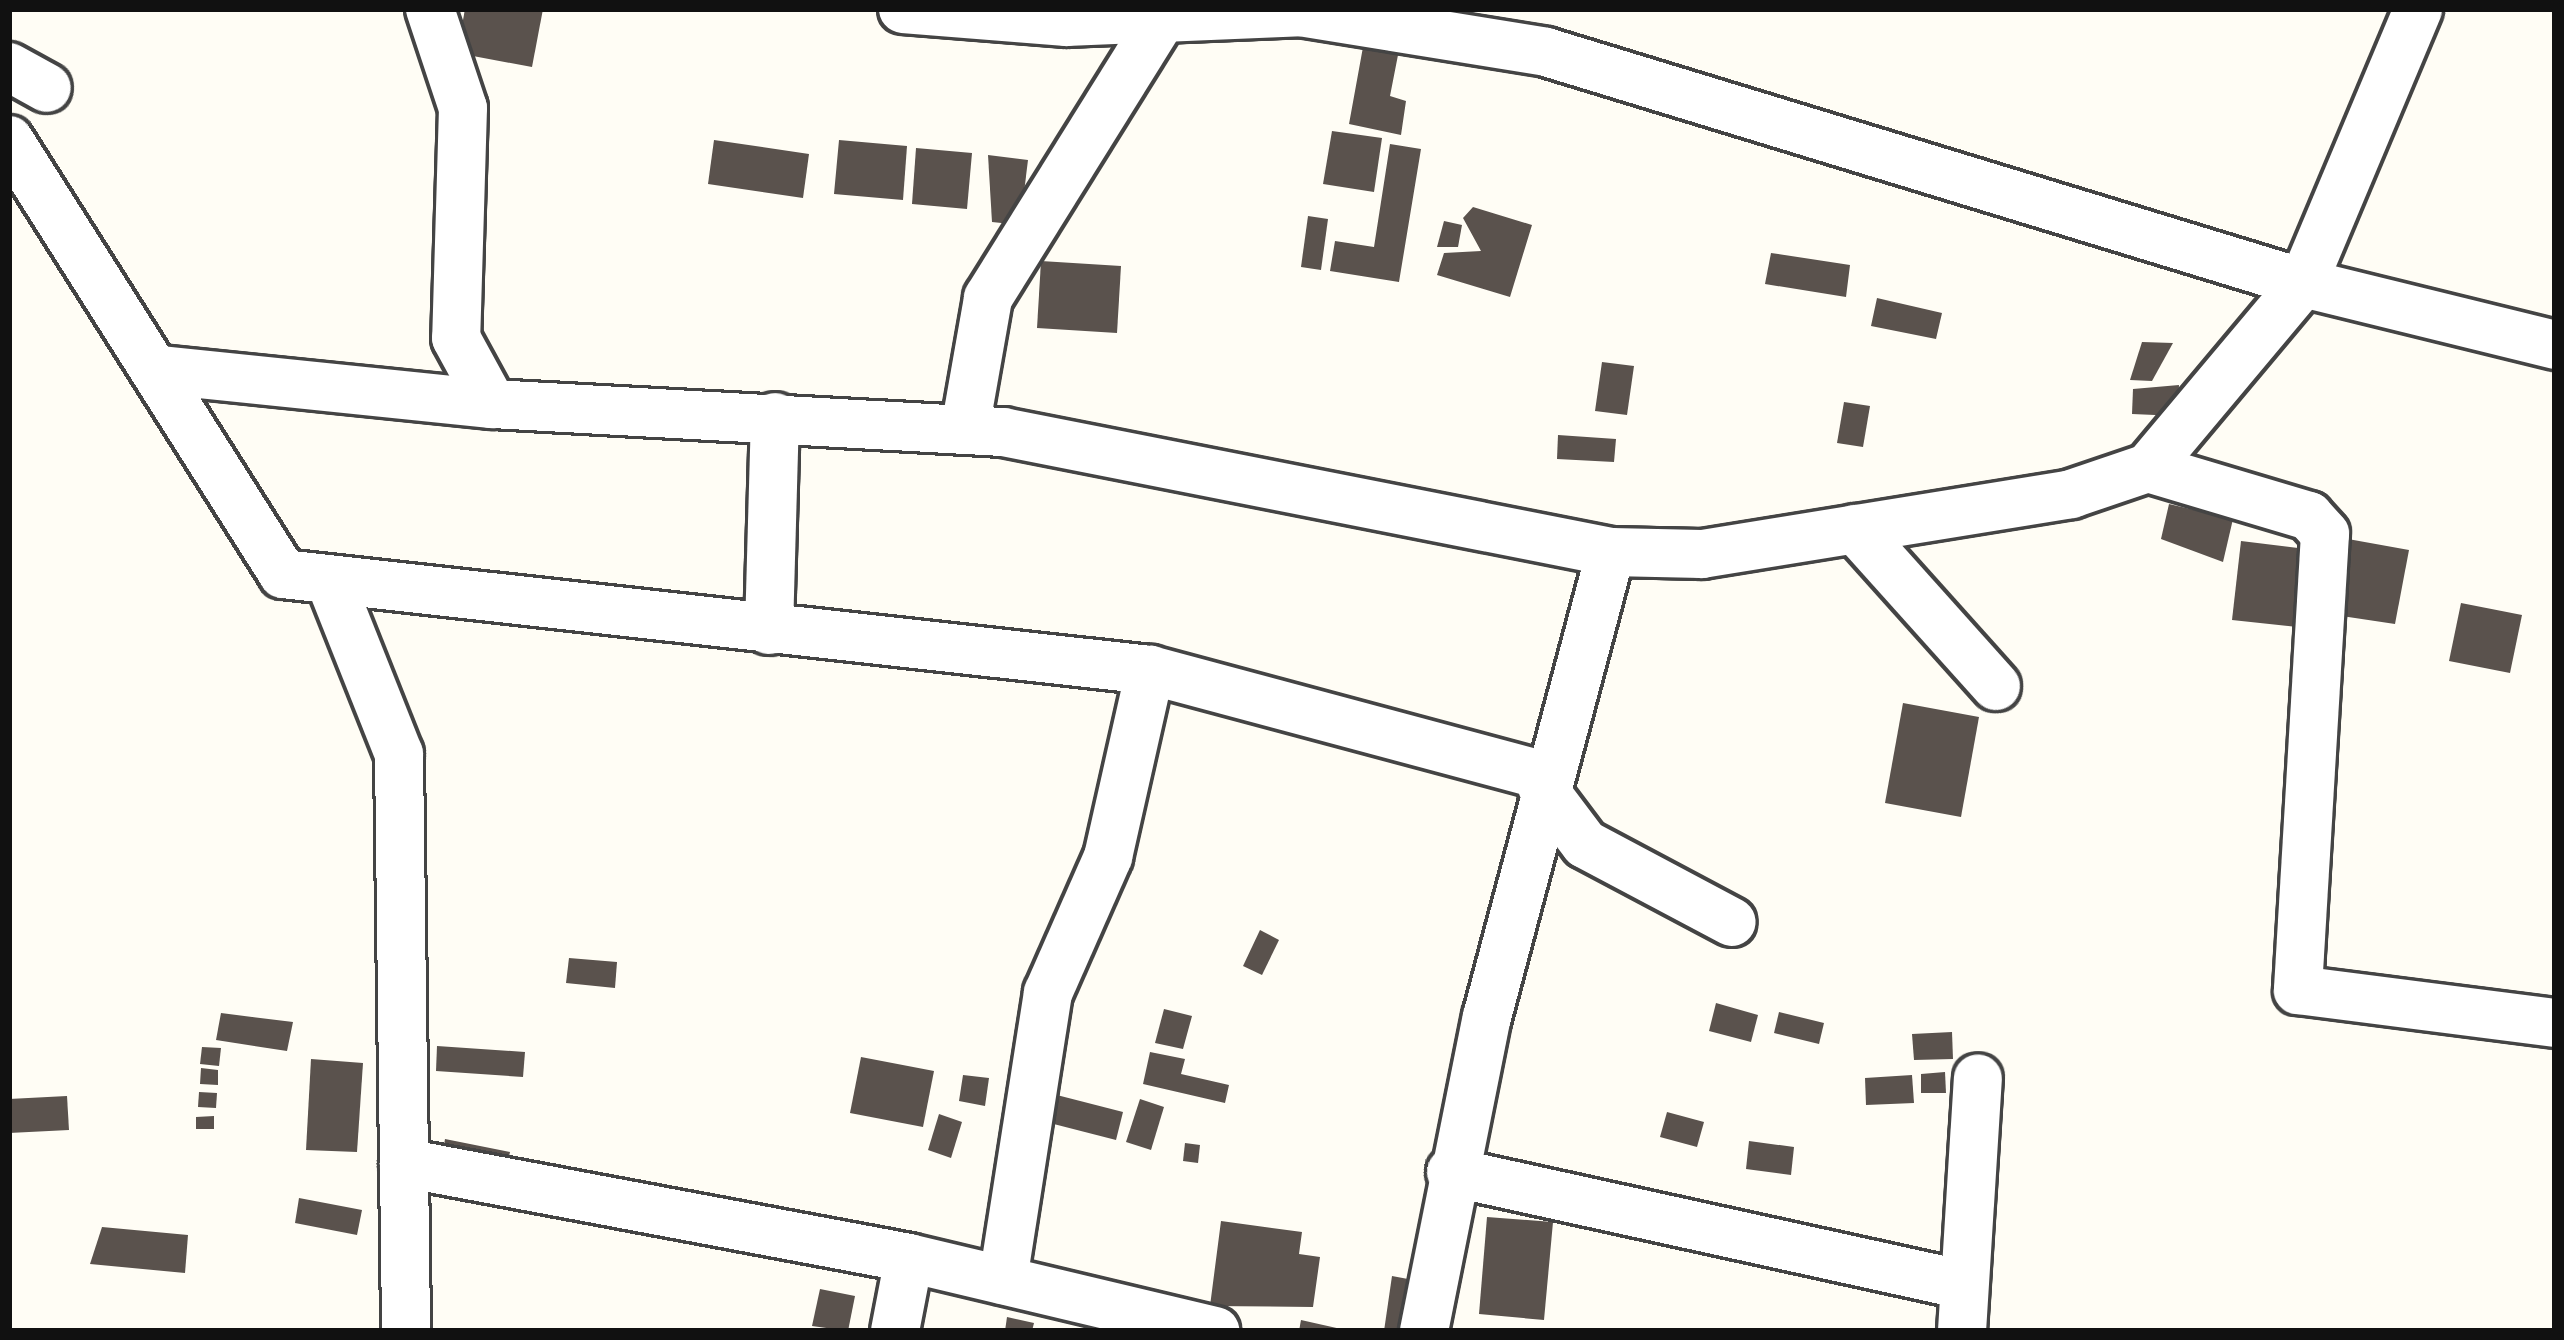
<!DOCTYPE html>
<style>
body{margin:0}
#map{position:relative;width:2564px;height:1340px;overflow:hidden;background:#fffdf5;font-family:"Noto Serif",serif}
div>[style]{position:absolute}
.building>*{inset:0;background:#5a524d}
.roads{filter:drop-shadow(3px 0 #444) drop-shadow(-3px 0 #444) drop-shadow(0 3px #444) drop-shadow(0 -3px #444)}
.minor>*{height:48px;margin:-24px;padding:0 24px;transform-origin:24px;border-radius:24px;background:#fff}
span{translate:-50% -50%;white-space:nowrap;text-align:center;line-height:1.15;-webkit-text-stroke:12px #fff;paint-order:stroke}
.frame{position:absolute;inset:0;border:12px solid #111;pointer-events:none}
</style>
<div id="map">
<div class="building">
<div style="clip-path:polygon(465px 9px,543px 9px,532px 67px,457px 53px)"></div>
<div style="clip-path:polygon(1363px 47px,1398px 55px,1390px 96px,1406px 101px,1401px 135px,1349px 124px)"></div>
<div style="clip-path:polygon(1332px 131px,1382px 138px,1374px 192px,1323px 184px)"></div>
<div style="clip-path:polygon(714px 140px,809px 154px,803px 198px,708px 184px)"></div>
<div style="clip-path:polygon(839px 140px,907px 146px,903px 200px,834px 194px)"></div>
<div style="clip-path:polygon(1390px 144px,1421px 149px,1399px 282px,1330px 271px,1335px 241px,1374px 247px)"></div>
<div style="clip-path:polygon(916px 148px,972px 153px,967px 209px,912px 204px)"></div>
<div style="clip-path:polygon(988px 155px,1028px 160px,1020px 225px,992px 222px)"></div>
<div style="clip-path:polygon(1473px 207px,1532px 225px,1510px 297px,1437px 275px,1444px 253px,1481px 251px,1463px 218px)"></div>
<div style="clip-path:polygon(1308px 216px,1328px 219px,1321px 270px,1301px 267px)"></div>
<div style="clip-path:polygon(1444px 221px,1462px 225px,1458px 247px,1437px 247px)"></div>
<div style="clip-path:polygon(1771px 253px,1850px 265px,1846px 297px,1765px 284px)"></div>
<div style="clip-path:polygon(1041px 261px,1121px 266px,1117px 333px,1037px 328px)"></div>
<div style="clip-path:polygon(1877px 298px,1942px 313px,1936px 339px,1871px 326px)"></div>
<div style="clip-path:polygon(2142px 342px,2173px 343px,2152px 381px,2130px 380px)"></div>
<div style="clip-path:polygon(1602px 362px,1634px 366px,1627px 415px,1595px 411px)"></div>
<div style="clip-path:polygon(2179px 385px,2178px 416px,2132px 414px,2133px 389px)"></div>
<div style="clip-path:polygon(1844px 402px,1870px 406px,1863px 447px,1837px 443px)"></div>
<div style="clip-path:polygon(1558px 435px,1616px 439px,1614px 462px,1557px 459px)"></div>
<div style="clip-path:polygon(2169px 504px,2233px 519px,2223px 562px,2161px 539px)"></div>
<div style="clip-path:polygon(2348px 539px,2409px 550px,2395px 624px,2335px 615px)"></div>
<div style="clip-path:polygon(2241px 541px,2306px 549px,2297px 627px,2232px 620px)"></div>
<div style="clip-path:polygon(2461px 603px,2522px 615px,2510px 673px,2449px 661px)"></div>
<div style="clip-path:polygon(1903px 703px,1979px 717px,1961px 817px,1885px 803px)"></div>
<div style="clip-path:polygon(1260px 930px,1279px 940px,1262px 975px,1243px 966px)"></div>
<div style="clip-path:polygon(569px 958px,617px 962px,615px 988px,566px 983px)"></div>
<div style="clip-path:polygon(1716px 1003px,1758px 1015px,1751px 1042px,1709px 1031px)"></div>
<div style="clip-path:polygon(1164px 1009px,1192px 1016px,1183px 1049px,1155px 1043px)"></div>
<div style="clip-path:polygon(1779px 1012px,1824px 1023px,1819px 1044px,1774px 1033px)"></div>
<div style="clip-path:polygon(221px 1013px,293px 1022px,287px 1051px,216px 1040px)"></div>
<div style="clip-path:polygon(1952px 1032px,1953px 1059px,1914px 1060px,1912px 1034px)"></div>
<div style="clip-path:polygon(437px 1046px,525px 1052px,523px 1077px,436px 1071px)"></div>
<div style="clip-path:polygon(202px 1047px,221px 1048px,219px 1066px,200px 1064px)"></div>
<div style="clip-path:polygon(1150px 1052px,1185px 1059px,1181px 1074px,1229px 1085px,1225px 1103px,1143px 1084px)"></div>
<div style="clip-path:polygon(861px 1057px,934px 1071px,923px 1127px,850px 1113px)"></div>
<div style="clip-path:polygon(311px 1059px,363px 1063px,357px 1152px,306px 1150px)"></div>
<div style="clip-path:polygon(201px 1068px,218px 1070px,218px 1085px,200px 1084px)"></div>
<div style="clip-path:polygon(1945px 1072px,1946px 1093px,1921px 1093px,1921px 1074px)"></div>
<div style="clip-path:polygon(963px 1075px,989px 1078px,985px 1106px,959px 1101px)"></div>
<div style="clip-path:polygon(1912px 1075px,1914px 1103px,1866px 1105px,1865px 1078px)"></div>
<div style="clip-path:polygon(199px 1092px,217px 1093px,216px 1108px,198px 1107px)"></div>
<div style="clip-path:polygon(1049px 1093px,1123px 1112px,1116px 1140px,1042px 1121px)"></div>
<div style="clip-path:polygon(67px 1096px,69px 1130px,9px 1133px,9px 1099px)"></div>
<div style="clip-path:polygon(1140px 1099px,1164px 1107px,1151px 1150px,1126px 1142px)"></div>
<div style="clip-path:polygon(1667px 1112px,1704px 1122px,1697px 1147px,1660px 1137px)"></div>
<div style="clip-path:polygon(939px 1114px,962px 1122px,951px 1158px,928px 1150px)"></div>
<div style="clip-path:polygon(214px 1116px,214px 1129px,196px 1129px,196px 1117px)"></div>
<div style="clip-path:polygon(445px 1139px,510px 1152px,506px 1171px,442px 1158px)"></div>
<div style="clip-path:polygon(1749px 1141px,1794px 1147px,1791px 1175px,1746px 1169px)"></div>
<div style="clip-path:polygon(1185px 1143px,1200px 1145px,1198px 1163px,1183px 1161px)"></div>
<div style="clip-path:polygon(299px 1198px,362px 1210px,357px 1235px,295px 1223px)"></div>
<div style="clip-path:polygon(1487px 1217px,1553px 1222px,1544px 1320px,1479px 1314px)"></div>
<div style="clip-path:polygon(1221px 1221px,1302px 1232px,1299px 1254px,1320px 1257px,1313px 1307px,1210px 1306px)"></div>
<div style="clip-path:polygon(102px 1227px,188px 1235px,185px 1273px,90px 1264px)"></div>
<div style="clip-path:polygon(1392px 1276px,1408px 1279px,1402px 1331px,1384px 1331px)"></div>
<div style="clip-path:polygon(820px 1289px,855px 1296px,848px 1331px,812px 1326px)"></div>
<div style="clip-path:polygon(1007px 1317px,1034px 1323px,1032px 1331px,1005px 1331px)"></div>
<div style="clip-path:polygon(1301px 1320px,1341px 1329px,1341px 1331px,1299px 1331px)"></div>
</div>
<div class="roads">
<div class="minor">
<div style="left:430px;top:9px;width:104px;rotate:71.6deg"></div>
<div style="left:463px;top:108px;width:230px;rotate:91.7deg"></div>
<div style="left:456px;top:338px;width:75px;rotate:61.4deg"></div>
<div style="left:903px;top:9px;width:164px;rotate:4.6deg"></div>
<div style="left:1066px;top:22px;width:234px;rotate:-2.4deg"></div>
<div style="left:1300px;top:12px;width:249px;rotate:9.2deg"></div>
<div style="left:1546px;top:52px;width:791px;rotate:16.97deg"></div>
<div style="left:2303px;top:283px;width:260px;rotate:13.8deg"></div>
<div style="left:9px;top:67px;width:43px;rotate:28.9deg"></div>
<div style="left:9px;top:140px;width:513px;rotate:57.73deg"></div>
<div style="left:283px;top:574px;width:872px;rotate:6.32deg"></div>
<div style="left:1150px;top:670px;width:409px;rotate:15deg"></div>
<div style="left:161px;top:370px;width:333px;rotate:5.9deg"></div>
<div style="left:492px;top:404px;width:512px;rotate:3.14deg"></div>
<div style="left:1003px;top:432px;width:620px;rotate:11.16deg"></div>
<div style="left:1611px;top:552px;width:91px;rotate:1.3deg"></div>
<div style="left:1702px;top:554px;width:374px;rotate:-9.2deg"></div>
<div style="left:2071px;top:494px;width:81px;rotate:-18.7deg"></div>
<div style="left:2148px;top:468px;width:241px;rotate:-50deg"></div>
<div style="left:2303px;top:283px;width:297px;rotate:-67.2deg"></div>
<div style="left:965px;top:429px;width:133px;rotate:-80deg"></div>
<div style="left:988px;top:298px;width:330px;rotate:-58.1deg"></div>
<div style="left:2148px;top:468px;width:168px;rotate:16.6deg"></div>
<div style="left:2309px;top:516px;width:24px;rotate:48deg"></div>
<div style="left:2325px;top:534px;width:457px;rotate:93.4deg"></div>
<div style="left:2298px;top:990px;width:259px;rotate:7.3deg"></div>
<div style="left:1855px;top:529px;width:211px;rotate:48.1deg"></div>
<div style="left:330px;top:581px;width:186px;rotate:68.3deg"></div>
<div style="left:399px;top:754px;width:577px;rotate:89.3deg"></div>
<div style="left:769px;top:630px;width:213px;rotate:-88.4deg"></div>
<div style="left:1542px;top:787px;width:71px;rotate:53deg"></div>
<div style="left:1585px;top:844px;width:166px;rotate:28deg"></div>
<div style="left:404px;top:1163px;width:514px;rotate:10.65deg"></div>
<div style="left:909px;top:1258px;width:315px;rotate:13.4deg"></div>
<div style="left:1451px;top:1172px;width:521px;rotate:12.41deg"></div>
<div style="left:1003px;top:1280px;width:291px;rotate:-81.1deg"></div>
<div style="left:1048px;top:993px;width:149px;rotate:-66.2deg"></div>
<div style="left:1108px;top:857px;width:192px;rotate:-77.3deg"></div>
<div style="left:895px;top:1331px;width:74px;rotate:-79.1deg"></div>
<div style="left:1424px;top:1331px;width:320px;rotate:-78.7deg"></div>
<div style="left:1487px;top:1017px;width:481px;rotate:-75.1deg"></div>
<div style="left:1962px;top:1331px;width:253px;rotate:-86.4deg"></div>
</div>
</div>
<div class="frame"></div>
</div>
